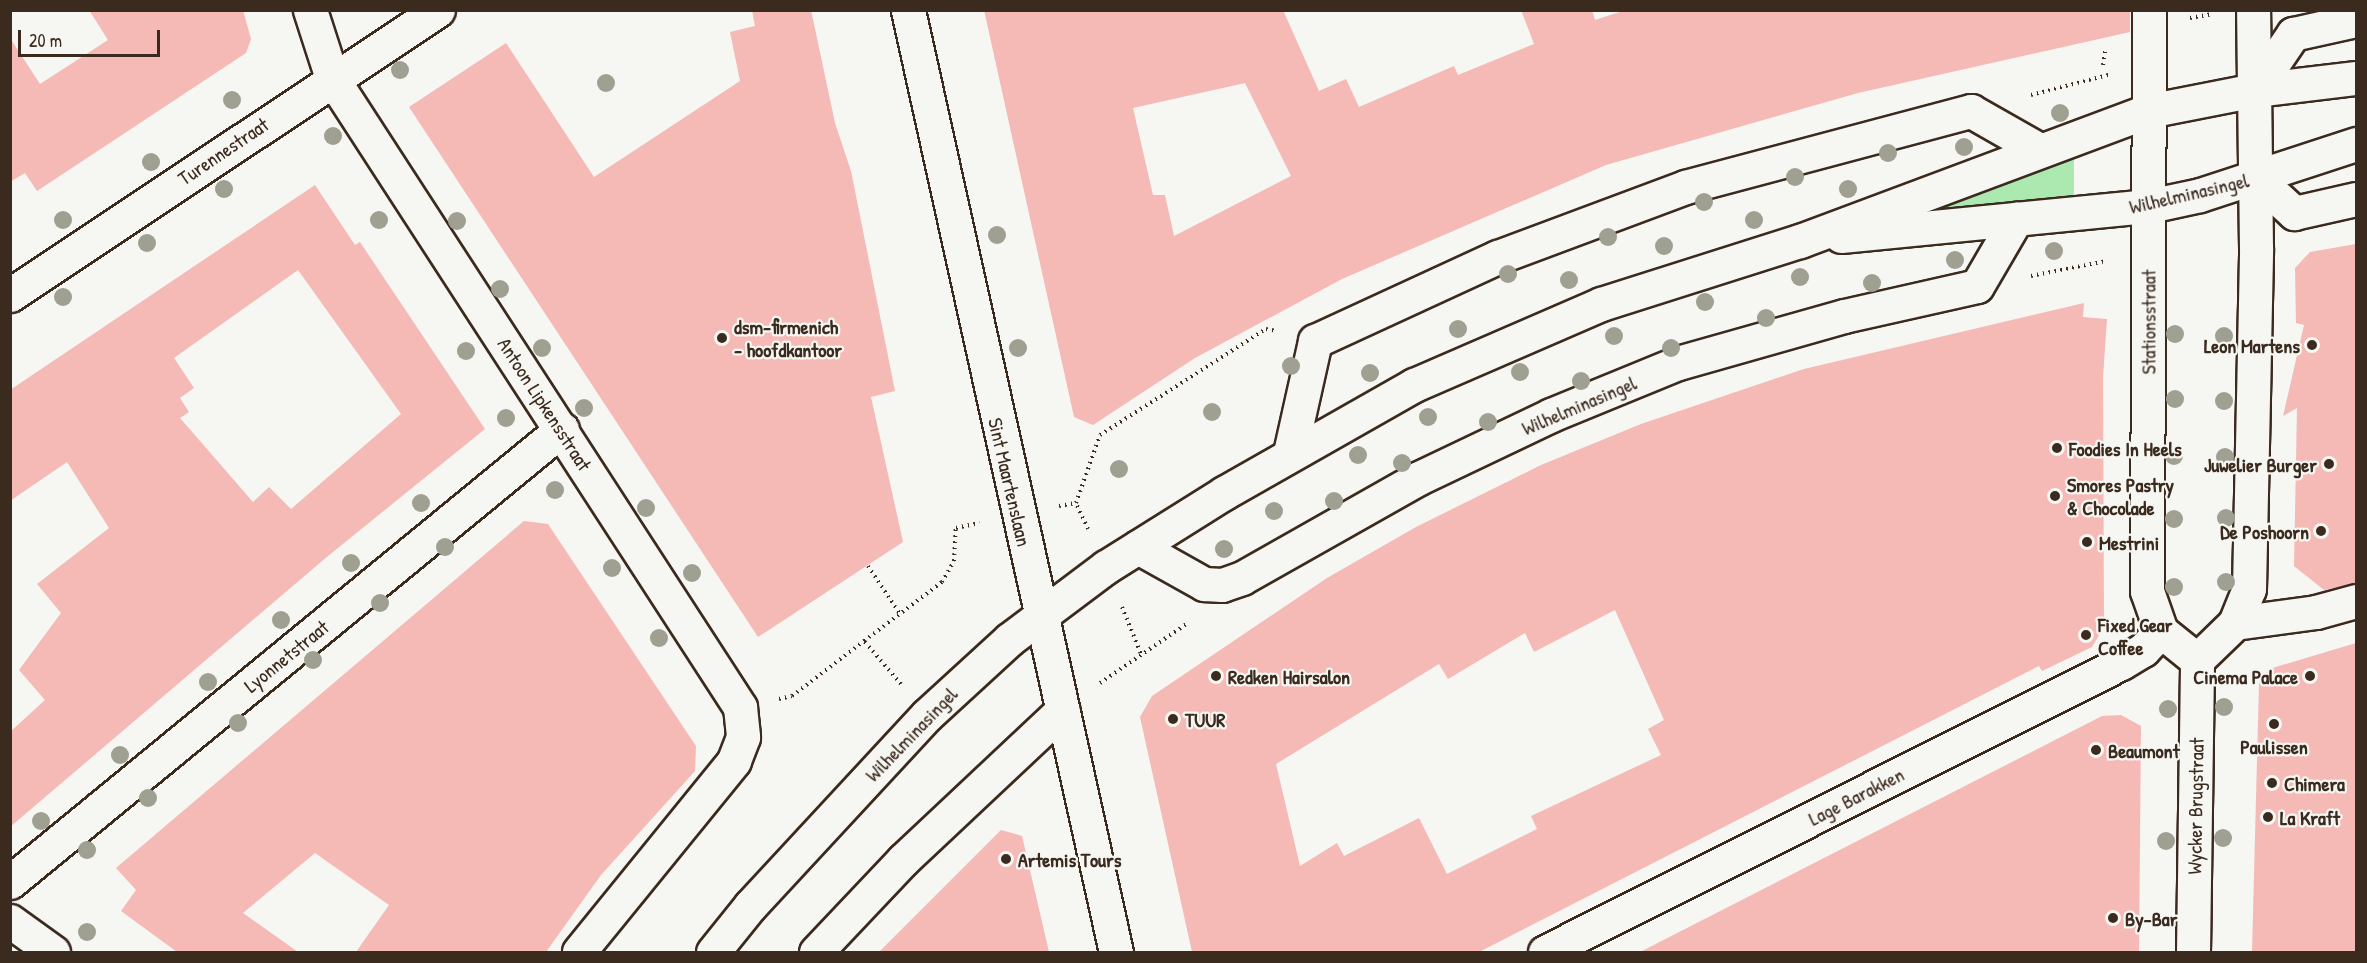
<!DOCTYPE html>
<style>
body{margin:0}
#map{position:relative;width:2367px;height:963px;overflow:hidden;background:#f6f6f2;font-family:"Patrick Hand",sans-serif}
div>[style]{position:absolute}
.green>*{inset:0;background:#abe9b1}
.building>*{inset:0;background:#f5b9b6}
.path>*{height:4px;margin-top:-2px;transform-origin:0;background:repeating-linear-gradient(90deg,#3b2a1e 0 1.5px,transparent 0 6px)}
.roads{filter:drop-shadow(2px 0 #3b2a1e) drop-shadow(-2px 0 #3b2a1e) drop-shadow(0 2px #3b2a1e) drop-shadow(0 -2px #3b2a1e)}
.minor>*{height:33px;margin:-16.5px;padding:0 16.5px;transform-origin:16.5px;border-radius:16.5px;background:#f6f6f2}
.tertiary>*{height:33px;margin:-16.5px;padding:0 16.5px;transform-origin:16.5px;border-radius:16.5px;background:#f6f6f2}
.trees>*{width:18px;height:18px;margin:-9px;border-radius:50%;background:#9fa092}
.dots>*{width:16px;height:16px;translate:-50% -50%;box-sizing:border-box;border:3px solid #f6f6f2;border-radius:50%}
span{translate:-50% -50%;white-space:nowrap;text-align:center;line-height:1.15;-webkit-text-stroke:4.5px #f6f6f2;paint-order:stroke}
.street-label{font-size:20px;color:#3b2a1e}
.poi-label{font-size:20px;color:#3b2a1e;font-weight:700}
.left{translate:0 -50%;text-align:left}
.right{translate:-100% -50%;text-align:right}
.frame{position:absolute;inset:0;border:12px solid #3b2a1e;pointer-events:none}
.scale{position:absolute;left:18px;top:30px;width:142px;height:27px;box-sizing:border-box;border:3px solid #3b2a1e;border-top:0;padding-left:8px;font-size:18px;line-height:21px;white-space:nowrap;color:#3b2a1e;-webkit-text-stroke:4px #f6f6f2;paint-order:stroke}
</style>
<div id="map">
<div class="green">
<div style="clip-path:polygon(2074px 158px,2074px 196px,1950px 214px,1941px 207px,1948px 199px)"></div>
</div>
<div class="building">
<div style="clip-path:polygon(89px 10px,243px 10px,251px 39px,246px 53px,37px 191px,25px 173px,10px 182px,10px 38px,40px 84px,108px 40px)"></div>
<div style="clip-path:polygon(752px 10px,811px 10px,835px 123px,851px 171px,895px 391px,871px 397px,903px 542px,758px 637px,409px 107px,506px 43px,594px 177px,740px 81px,730px 32px,755px 26px)"></div>
<div style="clip-path:polygon(evenodd,984px 10px,1283px 10px,1319px 91px,1346px 79px,1359px 107px,1454px 66px,1458px 75px,1534px 44px,1521px 10px,1592px 10px,1595px 20px,1626px 10px,2130px 10px,2130px 32px,1858px 93px,1606px 165px,1342px 279px,1195px 358px,1093px 425px,1074px 417px,984px 10px,1245px 83px,1291px 176px,1174px 236px,1165px 195px,1153px 195px,1133px 108px,1245px 83px)"></div>
<div style="clip-path:polygon(evenodd,315px 185px,355px 245px,360px 242px,485px 429px,328px 556px,10px 827px,10px 732px,45px 700px,19px 670px,61px 613px,37px 584px,109px 528px,67px 462px,10px 501px,10px 390px,315px 185px,298px 270px,401px 414px,291px 509px,269px 487px,253px 502px,180px 418px,189px 412px,180px 398px,194px 388px,174px 358px,298px 270px)"></div>
<div style="clip-path:polygon(2356px 244px,2356px 583px,2324px 590px,2294px 566px,2297px 408px,2283px 416px,2304px 325px,2296px 323px,2295px 268px,2310px 252px)"></div>
<div style="clip-path:polygon(evenodd,2084px 303px,2083px 317px,2107px 319px,2103px 377px,2104px 627px,2092px 647px,2042px 671px,2039px 666px,1479px 952px,1192px 952px,1140px 717px,1152px 696px,1327px 578px,1416px 527px,1541px 465px,1641px 424px,1804px 369px,2084px 303px,1615px 610px,1664px 720px,1648px 729px,1661px 755px,1531px 816px,1537px 829px,1447px 874px,1419px 818px,1344px 856px,1337px 843px,1300px 866px,1276px 764px,1439px 664px,1448px 679px,1525px 633px,1534px 652px,1615px 610px)"></div>
<div style="clip-path:polygon(524px 521px,548px 524px,696px 746px,695px 771px,601px 875px,546px 952px,356px 952px,389px 905px,315px 853px,243px 913px,298px 952px,177px 952px,121px 911px,136px 890px,116px 868px)"></div>
<div style="clip-path:polygon(2356px 643px,2356px 952px,2252px 952px,2259px 683px,2269px 669px)"></div>
<div style="clip-path:polygon(2121px 715px,2141px 726px,2139px 952px,1640px 952px,2102px 716px)"></div>
<div style="clip-path:polygon(1001px 830px,1022px 836px,1049px 952px,879px 952px)"></div>
</div>
<div class="path">
<div style="left:2190px;top:18px;width:23px;rotate:-10deg"></div>
<div style="left:2103px;top:65px;width:18px;rotate:-81deg"></div>
<div style="left:2031px;top:95px;width:80px;rotate:-14.6deg"></div>
<div style="left:2031px;top:276px;width:76px;rotate:-11.3deg"></div>
<div style="left:1059px;top:506px;width:17px;rotate:-10deg"></div>
<div style="left:1088px;top:529px;width:29px;rotate:-115deg"></div>
<div style="left:1076px;top:503px;width:72px;rotate:-70.6deg"></div>
<div style="left:1100px;top:435px;width:197px;rotate:-32.6deg"></div>
<div style="left:1266px;top:329px;width:10px;rotate:11deg"></div>
<div style="left:868px;top:566px;width:58px;rotate:56.3deg"></div>
<div style="left:1122px;top:607px;width:51px;rotate:68deg"></div>
<div style="left:1100px;top:683px;width:107px;rotate:-34.3deg"></div>
<div style="left:901px;top:684px;width:57px;rotate:-130.7deg"></div>
<div style="left:864px;top:641px;width:98px;rotate:-37.1deg"></div>
<div style="left:942px;top:582px;width:24px;rotate:-60deg"></div>
<div style="left:954px;top:561px;width:33px;rotate:-87deg"></div>
<div style="left:956px;top:528px;width:24px;rotate:-12deg"></div>
<div style="left:779px;top:699px;width:13px;rotate:-13deg"></div>
<div style="left:792px;top:696px;width:91px;rotate:-37.4deg"></div>
</div>
<div class="roads">
<div class="minor">
<div style="left:310px;top:10px;width:71px;rotate:72.1deg"></div>
<div style="left:332px;top:78px;width:750px;rotate:57.03deg"></div>
<div style="left:740px;top:707px;width:30px;rotate:84deg"></div>
<div style="left:743px;top:737px;width:26px;rotate:111deg"></div>
<div style="left:734px;top:761px;width:246px;rotate:129.1deg"></div>
<div style="left:908px;top:10px;width:965px;rotate:77.55deg"></div>
<div style="left:2149px;top:10px;width:581px;rotate:90.2deg"></div>
<div style="left:2147px;top:591px;width:42px;rotate:70.7deg"></div>
<div style="left:2161px;top:631px;width:46px;rotate:38.9deg"></div>
<div style="left:2255px;top:90px;width:68px;rotate:-55.8deg"></div>
<div style="left:2293px;top:34px;width:65px;rotate:-12.5deg"></div>
<div style="left:2256px;top:178px;width:52px;rotate:42.6deg"></div>
<div style="left:2294px;top:213px;width:64px;rotate:-12.7deg"></div>
<div style="left:10px;top:295px;width:514px;rotate:-33.66deg"></div>
<div style="left:1290px;top:453px;width:115px;rotate:-77.4deg"></div>
<div style="left:1315px;top:341px;width:201px;rotate:-24.7deg"></div>
<div style="left:1498px;top:257px;width:200px;rotate:-20.5deg"></div>
<div style="left:1685px;top:187px;width:296px;rotate:-14.9deg"></div>
<div style="left:1971px;top:111px;width:77px;rotate:29.6deg"></div>
<div style="left:1138px;top:547px;width:76px;rotate:29.3deg"></div>
<div style="left:1204px;top:584px;width:18px;rotate:3deg"></div>
<div style="left:1222px;top:585px;width:21px;rotate:-19deg"></div>
<div style="left:1242px;top:578px;width:203px;rotate:-29.5deg"></div>
<div style="left:1419px;top:478px;width:146px;rotate:-25.5deg"></div>
<div style="left:1551px;top:415px;width:137px;rotate:-22.3deg"></div>
<div style="left:1678px;top:363px;width:173px;rotate:-15.8deg"></div>
<div style="left:1844px;top:316px;width:136px;rotate:-12.7deg"></div>
<div style="left:1977px;top:286px;width:78px;rotate:-59.8deg"></div>
<div style="left:2235px;top:623px;width:82px;rotate:-7.7deg"></div>
<div style="left:2316px;top:612px;width:41px;rotate:-15.4deg"></div>
<div style="left:2197px;top:660px;width:53px;rotate:-44.2deg"></div>
<div style="left:2235px;top:623px;width:37px;rotate:-68deg"></div>
<div style="left:2249px;top:589px;width:341px;rotate:-88.8deg"></div>
<div style="left:2256px;top:248px;width:238px;rotate:-90.7deg"></div>
<div style="left:10px;top:882px;width:714px;rotate:-39.37deg"></div>
<div style="left:10px;top:921px;width:53px;rotate:35.8deg"></div>
<div style="left:816px;top:952px;width:127px;rotate:-46.6deg"></div>
<div style="left:903px;top:860px;width:219px;rotate:-43.2deg"></div>
<div style="left:1545px;top:952px;width:644px;rotate:-26.64deg"></div>
<div style="left:2121px;top:663px;width:26px;rotate:-31deg"></div>
<div style="left:2143px;top:650px;width:26px;rotate:-47deg"></div>
<div style="left:2193px;top:952px;width:292px;rotate:-89.2deg"></div>
</div>
<div class="tertiary">
<div style="left:1841px;top:236px;width:309px;rotate:-5.6deg"></div>
<div style="left:2149px;top:206px;width:52px;rotate:-12.2deg"></div>
<div style="left:2200px;top:195px;width:164px;rotate:-18.1deg"></div>
<div style="left:713px;top:952px;width:59px;rotate:-51.2deg"></div>
<div style="left:750px;top:906px;width:260px;rotate:-47.2deg"></div>
<div style="left:927px;top:715px;width:113px;rotate:-42.5deg"></div>
<div style="left:1010px;top:639px;width:120px;rotate:-36.9deg"></div>
<div style="left:1106px;top:567px;width:139px;rotate:-32.1deg"></div>
<div style="left:1224px;top:493px;width:219px;rotate:-29.6deg"></div>
<div style="left:1414px;top:385px;width:204px;rotate:-23.4deg"></div>
<div style="left:1601px;top:304px;width:209px;rotate:-17.6deg"></div>
<div style="left:1800px;top:241px;width:371px;rotate:-20.5deg"></div>
<div style="left:2148px;top:111px;width:109px;rotate:-11.1deg"></div>
<div style="left:2255px;top:90px;width:102px;rotate:-6.8deg"></div>
</div>
</div>
<div class="trees">
<div style="left:400px;top:70px"></div>
<div style="left:606px;top:83px"></div>
<div style="left:232px;top:100px"></div>
<div style="left:2060px;top:113px"></div>
<div style="left:333px;top:136px"></div>
<div style="left:1964px;top:147px"></div>
<div style="left:1888px;top:153px"></div>
<div style="left:151px;top:162px"></div>
<div style="left:1795px;top:177px"></div>
<div style="left:224px;top:189px"></div>
<div style="left:1848px;top:189px"></div>
<div style="left:1704px;top:202px"></div>
<div style="left:63px;top:220px"></div>
<div style="left:379px;top:220px"></div>
<div style="left:1754px;top:220px"></div>
<div style="left:457px;top:221px"></div>
<div style="left:997px;top:235px"></div>
<div style="left:1608px;top:237px"></div>
<div style="left:147px;top:243px"></div>
<div style="left:1664px;top:246px"></div>
<div style="left:2054px;top:251px"></div>
<div style="left:1955px;top:260px"></div>
<div style="left:1508px;top:274px"></div>
<div style="left:1800px;top:277px"></div>
<div style="left:1569px;top:280px"></div>
<div style="left:1872px;top:283px"></div>
<div style="left:500px;top:289px"></div>
<div style="left:63px;top:297px"></div>
<div style="left:1705px;top:302px"></div>
<div style="left:1766px;top:318px"></div>
<div style="left:1458px;top:329px"></div>
<div style="left:2175px;top:334px"></div>
<div style="left:1614px;top:336px"></div>
<div style="left:2224px;top:336px"></div>
<div style="left:542px;top:348px"></div>
<div style="left:1018px;top:348px"></div>
<div style="left:1671px;top:348px"></div>
<div style="left:466px;top:351px"></div>
<div style="left:1291px;top:366px"></div>
<div style="left:1520px;top:372px"></div>
<div style="left:1370px;top:373px"></div>
<div style="left:1581px;top:381px"></div>
<div style="left:2175px;top:399px"></div>
<div style="left:2224px;top:401px"></div>
<div style="left:584px;top:408px"></div>
<div style="left:1212px;top:412px"></div>
<div style="left:1428px;top:417px"></div>
<div style="left:506px;top:418px"></div>
<div style="left:1488px;top:422px"></div>
<div style="left:1358px;top:455px"></div>
<div style="left:2174px;top:456px"></div>
<div style="left:2225px;top:457px"></div>
<div style="left:1402px;top:463px"></div>
<div style="left:1119px;top:469px"></div>
<div style="left:555px;top:490px"></div>
<div style="left:1334px;top:501px"></div>
<div style="left:421px;top:503px"></div>
<div style="left:646px;top:508px"></div>
<div style="left:1274px;top:511px"></div>
<div style="left:2226px;top:518px"></div>
<div style="left:2174px;top:519px"></div>
<div style="left:445px;top:547px"></div>
<div style="left:1224px;top:549px"></div>
<div style="left:351px;top:563px"></div>
<div style="left:612px;top:568px"></div>
<div style="left:692px;top:573px"></div>
<div style="left:2226px;top:582px"></div>
<div style="left:2174px;top:587px"></div>
<div style="left:380px;top:603px"></div>
<div style="left:281px;top:620px"></div>
<div style="left:659px;top:638px"></div>
<div style="left:313px;top:660px"></div>
<div style="left:208px;top:682px"></div>
<div style="left:2224px;top:707px"></div>
<div style="left:2168px;top:709px"></div>
<div style="left:238px;top:723px"></div>
<div style="left:120px;top:755px"></div>
<div style="left:148px;top:798px"></div>
<div style="left:41px;top:821px"></div>
<div style="left:2223px;top:838px"></div>
<div style="left:2166px;top:841px"></div>
<div style="left:87px;top:850px"></div>
<div style="left:87px;top:932px"></div>
</div>
<div class="dots">
<div style="left:722px;top:338px;background:#3b2a1e"></div>
<div style="left:2312px;top:345px;background:#3b2a1e"></div>
<div style="left:2057px;top:448px;background:#3b2a1e"></div>
<div style="left:2329px;top:464px;background:#3b2a1e"></div>
<div style="left:2055px;top:496px;background:#3b2a1e"></div>
<div style="left:2321px;top:531px;background:#3b2a1e"></div>
<div style="left:2087px;top:542px;background:#3b2a1e"></div>
<div style="left:2086px;top:635px;background:#3b2a1e"></div>
<div style="left:1216px;top:676px;background:#3b2a1e"></div>
<div style="left:2310px;top:676px;background:#3b2a1e"></div>
<div style="left:1173px;top:719px;background:#3b2a1e"></div>
<div style="left:2274px;top:724px;background:#3b2a1e"></div>
<div style="left:2096px;top:750px;background:#3b2a1e"></div>
<div style="left:2272px;top:783px;background:#3b2a1e"></div>
<div style="left:2268px;top:817px;background:#3b2a1e"></div>
<div style="left:1006px;top:859px;background:#3b2a1e"></div>
<div style="left:2113px;top:918px;background:#3b2a1e"></div>
</div>
<div class="street-label">
<span style="left:223px;top:151px;rotate:-34deg">Turennestraat</span>
<span style="left:2189px;top:193px;rotate:-13deg">Wilhelminasingel</span>
<span style="left:2148px;top:322px;rotate:-90deg">Stationsstraat</span>
<span style="left:545px;top:404px;rotate:57deg">Antoon Lipkensstraat</span>
<span style="left:1579px;top:405px;rotate:-23deg">Wilhelminasingel</span>
<span style="left:1010px;top:482px;rotate:77deg">Sint Maartenslaan</span>
<span style="left:286px;top:656px;rotate:-39deg">Lyonnetstraat</span>
<span style="left:911px;top:734px;rotate:-46deg">Wilhelminasingel</span>
<span style="left:1856px;top:796px;rotate:-27deg">Lage Barakken</span>
<span style="left:2195px;top:806px;rotate:-89deg">Wycker Brugstraat</span>
</div>
<div class="poi-label">
<span class="left" style="left:734px;top:338px">dsm-firmenich<br>- hoofdkantoor</span>
<span class="right" style="left:2300px;top:345px">Leon Martens</span>
<span class="left" style="left:2069px;top:448px">Foodies In Heels</span>
<span class="right" style="left:2317px;top:464px">Juwelier Burger</span>
<span class="left" style="left:2067px;top:496px">Smores Pastry<br>&amp; Chocolade</span>
<span class="right" style="left:2309px;top:531px">De Poshoorn</span>
<span class="left" style="left:2099px;top:542px">Mestrini</span>
<span class="left" style="left:2098px;top:636px">Fixed Gear<br>Coffee</span>
<span class="left" style="left:1228px;top:676px">Redken Hairsalon</span>
<span class="right" style="left:2298px;top:676px">Cinema Palace</span>
<span class="left" style="left:1185px;top:719px">TUUR</span>
<span style="left:2274px;top:746px">Paulissen</span>
<span class="left" style="left:2108px;top:750px">Beaumont</span>
<span class="left" style="left:2284px;top:783px">Chimera</span>
<span class="left" style="left:2280px;top:817px">La Kraft</span>
<span class="left" style="left:1018px;top:859px">Artemis Tours</span>
<span class="left" style="left:2125px;top:918px">By-Bar</span>
</div>
<div class="frame"></div>
<div class="scale">20 m</div>
</div>
